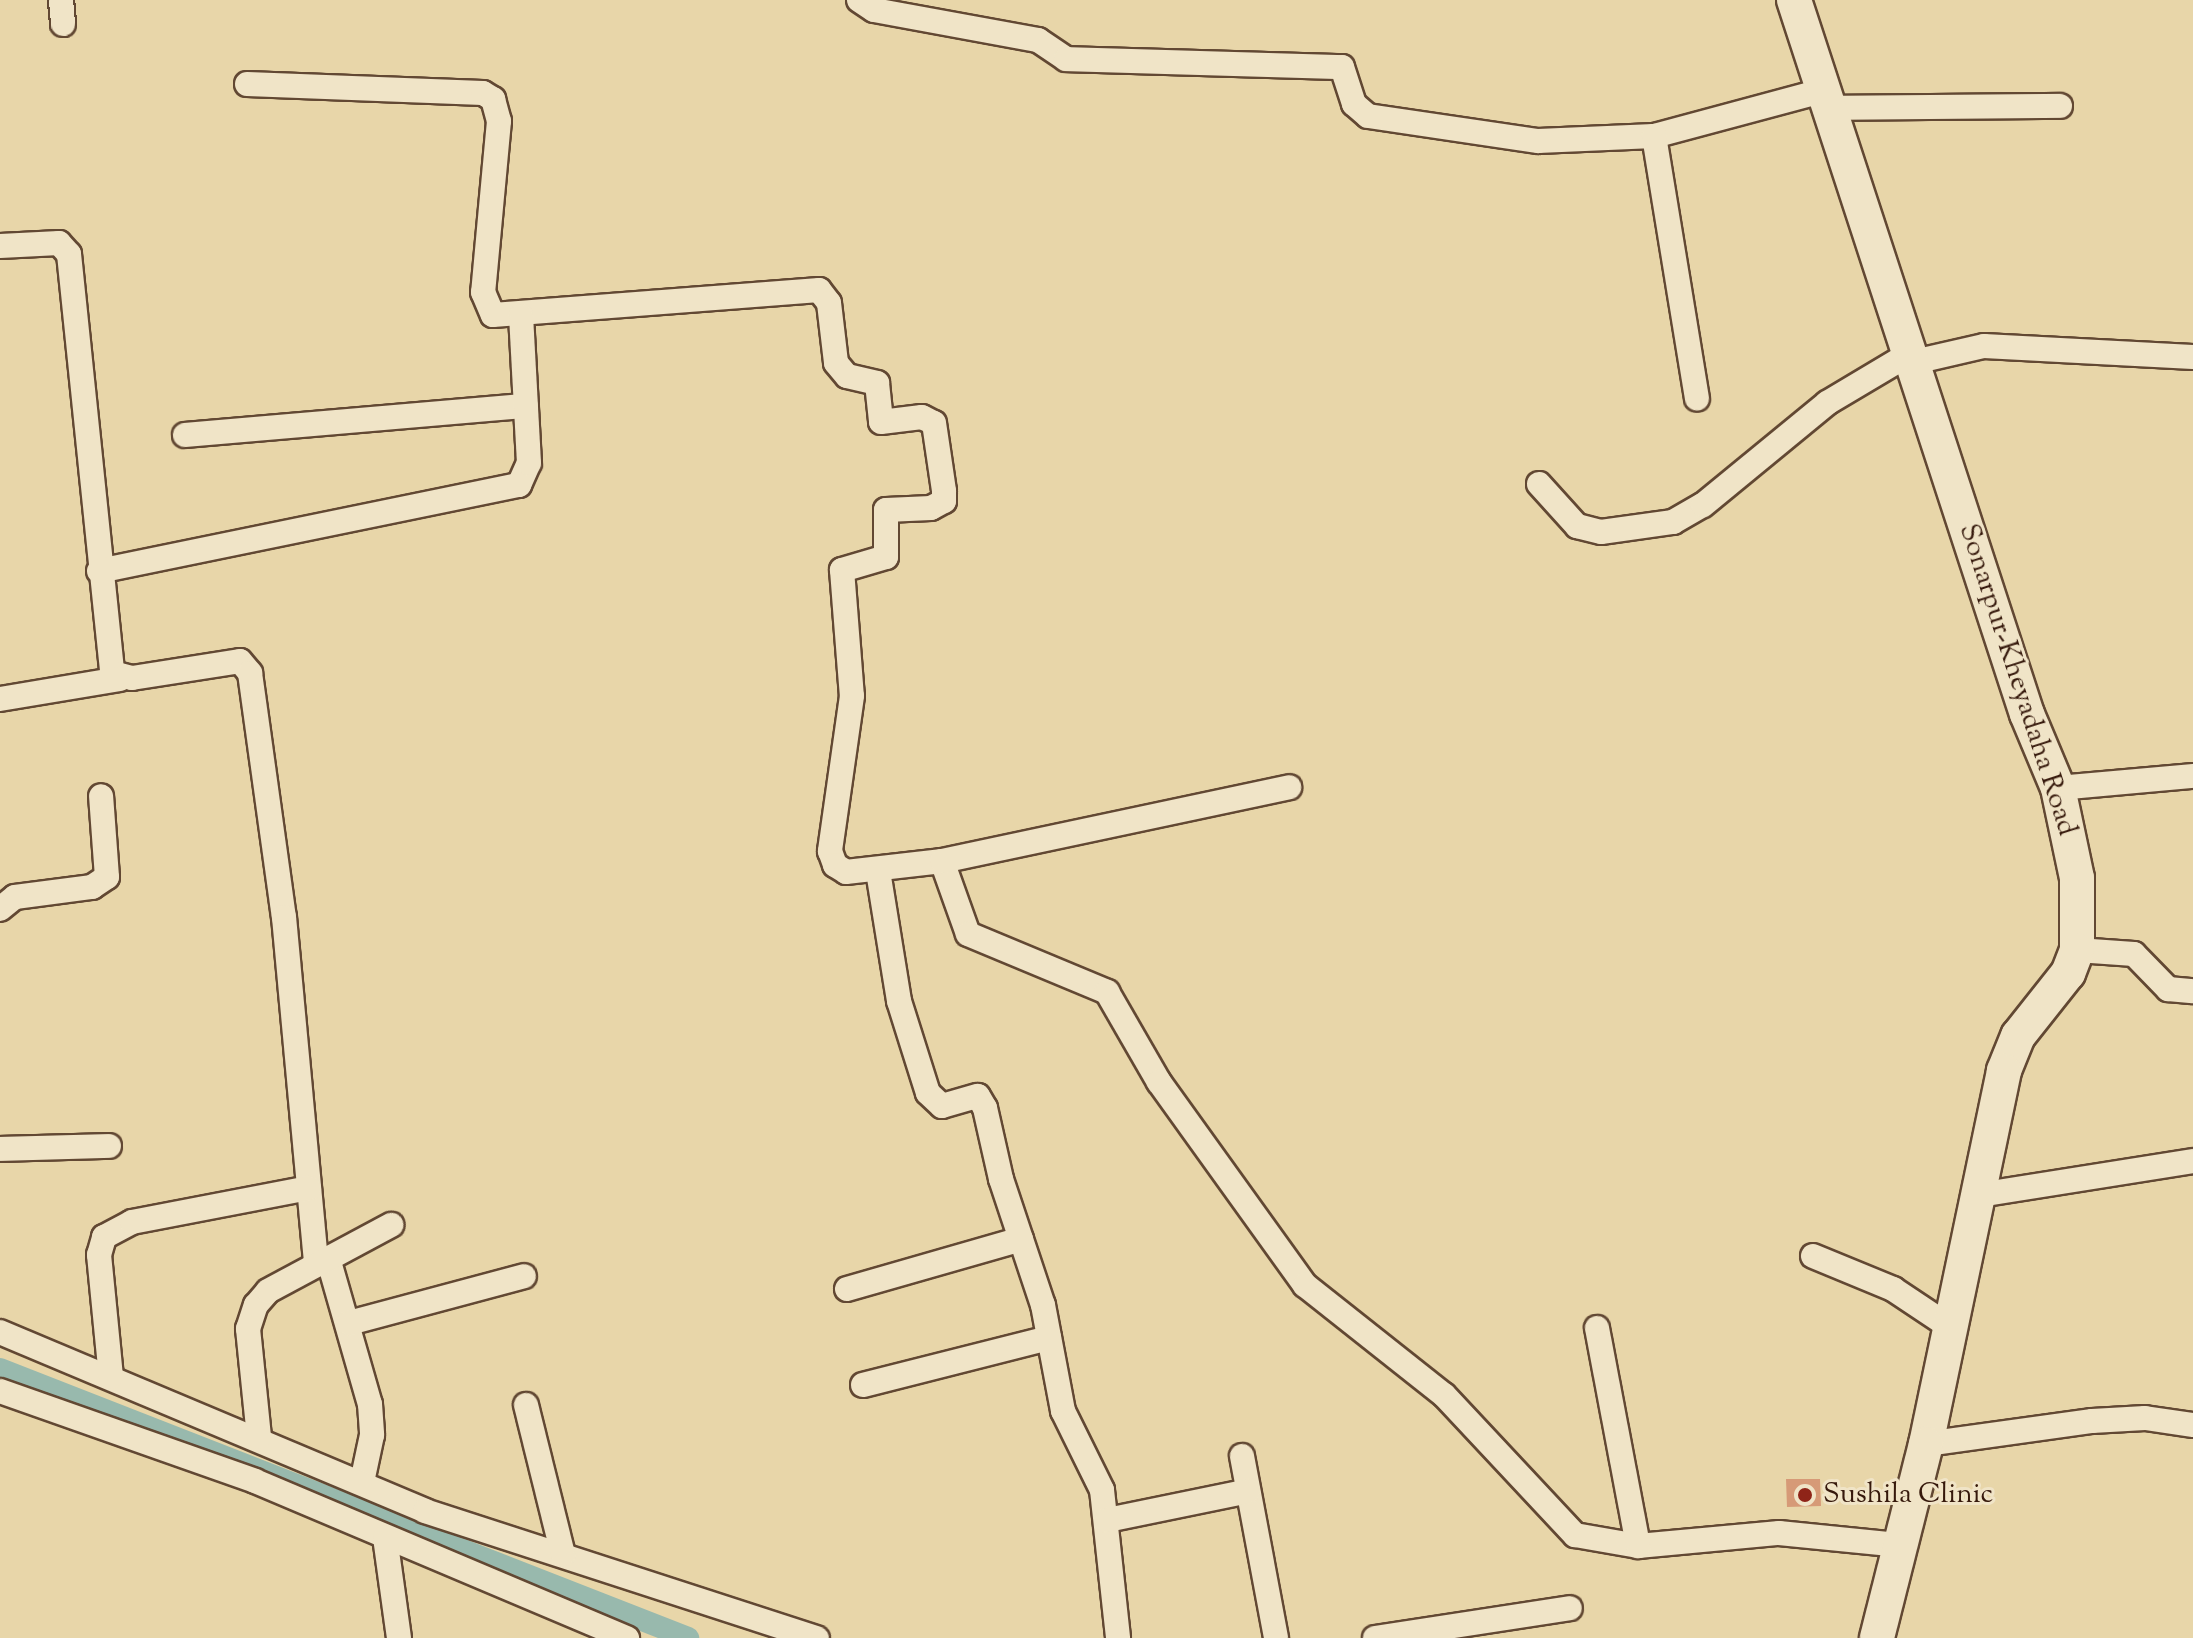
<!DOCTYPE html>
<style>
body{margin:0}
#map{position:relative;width:2193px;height:1638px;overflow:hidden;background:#e8d6a9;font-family:"Sorts Mill Goudy",serif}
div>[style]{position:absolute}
.canal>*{height:22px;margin:-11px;padding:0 11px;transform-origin:11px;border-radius:11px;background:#98b9ad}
.building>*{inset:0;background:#d69a77}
.roads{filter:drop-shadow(2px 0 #624833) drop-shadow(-2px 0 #624833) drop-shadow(0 2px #624833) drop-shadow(0 -2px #624833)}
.minor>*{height:24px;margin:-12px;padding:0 12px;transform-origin:12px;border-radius:12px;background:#f0e4c7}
.secondary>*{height:34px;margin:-17px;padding:0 17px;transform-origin:17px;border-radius:17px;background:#f0e4c7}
.dots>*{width:22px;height:22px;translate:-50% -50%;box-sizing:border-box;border:4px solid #f0e4c7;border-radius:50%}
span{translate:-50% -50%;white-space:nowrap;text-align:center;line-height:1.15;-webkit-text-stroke:6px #f0e4c7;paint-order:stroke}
.street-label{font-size:28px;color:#36190c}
.poi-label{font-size:28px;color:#36190c}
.left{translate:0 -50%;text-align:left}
</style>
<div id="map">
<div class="canal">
<div style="left:0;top:1369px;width:739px;rotate:21.35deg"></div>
</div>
<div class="building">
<div style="clip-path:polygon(1786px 1479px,1820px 1479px,1821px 1506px,1787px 1507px)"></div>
</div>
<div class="roads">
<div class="minor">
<div style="left:61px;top:0;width:24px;rotate:85deg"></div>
<div style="left:859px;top:0;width:18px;rotate:34deg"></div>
<div style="left:874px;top:10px;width:167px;rotate:10.4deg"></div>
<div style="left:1038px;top:40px;width:34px;rotate:34deg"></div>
<div style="left:1066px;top:59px;width:276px;rotate:1.7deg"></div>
<div style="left:1342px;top:67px;width:39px;rotate:72deg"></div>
<div style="left:1354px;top:104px;width:18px;rotate:41deg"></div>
<div style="left:1368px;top:116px;width:172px;rotate:8.4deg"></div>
<div style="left:1538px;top:141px;width:116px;rotate:-2.5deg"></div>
<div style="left:1654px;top:136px;width:174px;rotate:-15deg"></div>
<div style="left:247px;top:84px;width:236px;rotate:2.2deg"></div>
<div style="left:483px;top:93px;width:12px;rotate:31deg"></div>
<div style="left:493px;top:99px;width:23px;rotate:75deg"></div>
<div style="left:499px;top:121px;width:172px;rotate:95.3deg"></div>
<div style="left:483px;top:292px;width:25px;rotate:67deg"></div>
<div style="left:493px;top:315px;width:327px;rotate:-4.4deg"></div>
<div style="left:819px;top:290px;width:16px;rotate:52deg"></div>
<div style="left:829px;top:303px;width:60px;rotate:83.3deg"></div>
<div style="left:836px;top:363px;width:17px;rotate:50deg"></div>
<div style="left:847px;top:376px;width:31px;rotate:13deg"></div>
<div style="left:877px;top:383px;width:39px;rotate:84deg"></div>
<div style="left:881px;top:422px;width:41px;rotate:-7deg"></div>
<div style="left:922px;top:417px;width:13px;rotate:27deg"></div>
<div style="left:934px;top:423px;width:69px;rotate:81.6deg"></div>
<div style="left:944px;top:491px;width:10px;rotate:90deg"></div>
<div style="left:944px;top:501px;width:15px;rotate:152deg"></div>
<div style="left:931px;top:508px;width:45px;rotate:177.5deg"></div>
<div style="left:886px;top:510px;width:47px;rotate:90deg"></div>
<div style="left:886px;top:557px;width:46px;rotate:163.5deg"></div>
<div style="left:842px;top:570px;width:126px;rotate:85.5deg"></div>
<div style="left:852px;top:696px;width:157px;rotate:98.1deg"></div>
<div style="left:830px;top:851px;width:15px;rotate:70deg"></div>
<div style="left:835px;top:865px;width:13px;rotate:32deg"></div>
<div style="left:846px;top:872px;width:97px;rotate:-6.5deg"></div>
<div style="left:942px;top:861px;width:77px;rotate:70.4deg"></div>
<div style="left:968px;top:934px;width:151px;rotate:22.6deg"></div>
<div style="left:1107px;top:992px;width:104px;rotate:60deg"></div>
<div style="left:1159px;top:1082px;width:250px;rotate:54.3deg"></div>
<div style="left:1305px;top:1285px;width:177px;rotate:38.4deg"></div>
<div style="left:1444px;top:1395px;width:192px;rotate:46.9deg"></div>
<div style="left:1575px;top:1535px;width:64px;rotate:9.9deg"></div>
<div style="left:1638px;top:1546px;width:142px;rotate:-5.3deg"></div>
<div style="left:1779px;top:1533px;width:122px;rotate:5.7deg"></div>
<div style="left:1828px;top:108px;width:232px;rotate:-0.5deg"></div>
<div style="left:1654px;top:136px;width:266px;rotate:80.7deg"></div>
<div style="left:0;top:246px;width:59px;rotate:-2.9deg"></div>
<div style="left:59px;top:243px;width:15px;rotate:48deg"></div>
<div style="left:69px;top:254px;width:421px;rotate:84.1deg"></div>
<div style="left:112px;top:673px;width:21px;rotate:14deg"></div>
<div style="left:132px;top:678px;width:109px;rotate:-8.9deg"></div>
<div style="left:240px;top:661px;width:16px;rotate:50deg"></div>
<div style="left:250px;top:673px;width:246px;rotate:82.1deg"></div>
<div style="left:284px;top:917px;width:348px;rotate:84.7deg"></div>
<div style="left:1914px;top:362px;width:72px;rotate:-12.9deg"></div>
<div style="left:1984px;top:346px;width:209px;rotate:3deg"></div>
<div style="left:185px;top:435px;width:342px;rotate:-4.9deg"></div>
<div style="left:1539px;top:484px;width:57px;rotate:47.9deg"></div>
<div style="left:1577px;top:526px;width:25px;rotate:14deg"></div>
<div style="left:1601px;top:532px;width:73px;rotate:-7.9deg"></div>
<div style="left:1673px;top:522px;width:34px;rotate:-30deg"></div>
<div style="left:1703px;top:505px;width:161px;rotate:-39.4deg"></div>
<div style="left:1827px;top:403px;width:98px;rotate:-30.8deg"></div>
<div style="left:99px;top:571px;width:429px;rotate:-11.6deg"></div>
<div style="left:519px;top:485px;width:24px;rotate:-66deg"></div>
<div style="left:529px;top:463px;width:147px;rotate:-93.1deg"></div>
<div style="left:0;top:699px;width:122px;rotate:-9.5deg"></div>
<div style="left:2058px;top:788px;width:136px;rotate:-5.1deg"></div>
<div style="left:942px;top:861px;width:355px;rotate:-12deg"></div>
<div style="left:878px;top:871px;width:132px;rotate:80.8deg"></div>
<div style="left:899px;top:1001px;width:96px;rotate:72.5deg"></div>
<div style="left:928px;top:1093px;width:19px;rotate:43deg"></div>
<div style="left:942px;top:1106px;width:37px;rotate:-16deg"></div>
<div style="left:978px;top:1096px;width:14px;rotate:60deg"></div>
<div style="left:985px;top:1108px;width:73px;rotate:77.3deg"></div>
<div style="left:1001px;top:1179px;width:133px;rotate:71.6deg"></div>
<div style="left:1043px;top:1305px;width:108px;rotate:79.3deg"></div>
<div style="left:1063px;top:1411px;width:88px;rotate:63.7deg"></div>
<div style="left:1102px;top:1490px;width:149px;rotate:83.8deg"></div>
<div style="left:0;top:909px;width:19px;rotate:-39deg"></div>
<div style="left:15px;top:897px;width:78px;rotate:-7.4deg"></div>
<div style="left:92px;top:887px;width:18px;rotate:-34deg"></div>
<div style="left:107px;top:877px;width:81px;rotate:-94.2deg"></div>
<div style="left:2077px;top:950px;width:57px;rotate:4deg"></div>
<div style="left:2134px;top:954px;width:49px;rotate:45.8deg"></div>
<div style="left:2168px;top:989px;width:25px;rotate:5deg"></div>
<div style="left:0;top:1149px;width:109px;rotate:-1.6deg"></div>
<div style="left:1979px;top:1195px;width:217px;rotate:-9deg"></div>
<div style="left:1813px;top:1256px;width:87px;rotate:22.4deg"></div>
<div style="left:1893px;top:1289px;width:69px;rotate:33.7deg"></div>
<div style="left:328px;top:1258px;width:152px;rotate:74deg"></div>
<div style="left:370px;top:1404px;width:31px;rotate:86deg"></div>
<div style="left:372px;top:1435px;width:48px;rotate:102deg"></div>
<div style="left:847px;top:1289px;width:181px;rotate:-16deg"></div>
<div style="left:349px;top:1323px;width:181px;rotate:-15deg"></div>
<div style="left:1597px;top:1328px;width:222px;rotate:79.3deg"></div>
<div style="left:0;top:1332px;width:461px;rotate:22.8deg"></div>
<div style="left:425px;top:1511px;width:412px;rotate:18deg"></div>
<div style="left:111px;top:1377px;width:123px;rotate:-95.6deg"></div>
<div style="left:99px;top:1255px;width:19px;rotate:-74deg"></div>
<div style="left:104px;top:1237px;width:32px;rotate:-28deg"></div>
<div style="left:132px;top:1222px;width:180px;rotate:-10.9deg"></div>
<div style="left:863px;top:1385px;width:192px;rotate:-14.2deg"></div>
<div style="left:0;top:1391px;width:270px;rotate:19.4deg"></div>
<div style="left:255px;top:1481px;width:404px;rotate:22.9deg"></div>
<div style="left:526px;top:1405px;width:154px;rotate:76.1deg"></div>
<div style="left:259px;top:1437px;width:109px;rotate:-95.8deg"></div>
<div style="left:248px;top:1329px;width:25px;rotate:-72deg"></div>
<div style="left:256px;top:1305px;width:18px;rotate:-49deg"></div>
<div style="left:268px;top:1291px;width:140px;rotate:-28.2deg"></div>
<div style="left:1926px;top:1444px;width:168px;rotate:-7.9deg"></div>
<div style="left:2092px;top:1421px;width:53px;rotate:-3.2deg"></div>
<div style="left:2145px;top:1418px;width:49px;rotate:8.3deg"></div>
<div style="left:1242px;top:1456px;width:185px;rotate:79.4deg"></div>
<div style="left:1107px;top:1520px;width:144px;rotate:-11.6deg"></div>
<div style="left:385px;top:1537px;width:102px;rotate:82.1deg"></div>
<div style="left:1375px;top:1638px;width:197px;rotate:-8.7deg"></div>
</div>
<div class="secondary">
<div style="left:1794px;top:0;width:751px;rotate:71.93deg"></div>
<div style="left:2027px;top:714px;width:80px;rotate:67.3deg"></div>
<div style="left:2058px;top:788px;width:92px;rotate:78.1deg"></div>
<div style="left:2077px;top:878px;width:72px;rotate:90deg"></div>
<div style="left:2077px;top:950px;width:25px;rotate:111deg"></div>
<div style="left:2068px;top:973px;width:80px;rotate:128.4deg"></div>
<div style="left:2018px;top:1036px;width:38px;rotate:112deg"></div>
<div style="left:2004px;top:1071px;width:381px;rotate:101.8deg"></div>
<div style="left:1926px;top:1444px;width:200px;rotate:104.2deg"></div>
</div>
</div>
<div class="dots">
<div style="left:1805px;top:1495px;background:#8f2418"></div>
</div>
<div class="street-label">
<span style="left:2017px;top:680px;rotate:72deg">Sonarpur-Kheyadaha Road</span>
</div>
<div class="poi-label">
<span class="left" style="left:1823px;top:1495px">Sushila Clinic</span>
</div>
</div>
